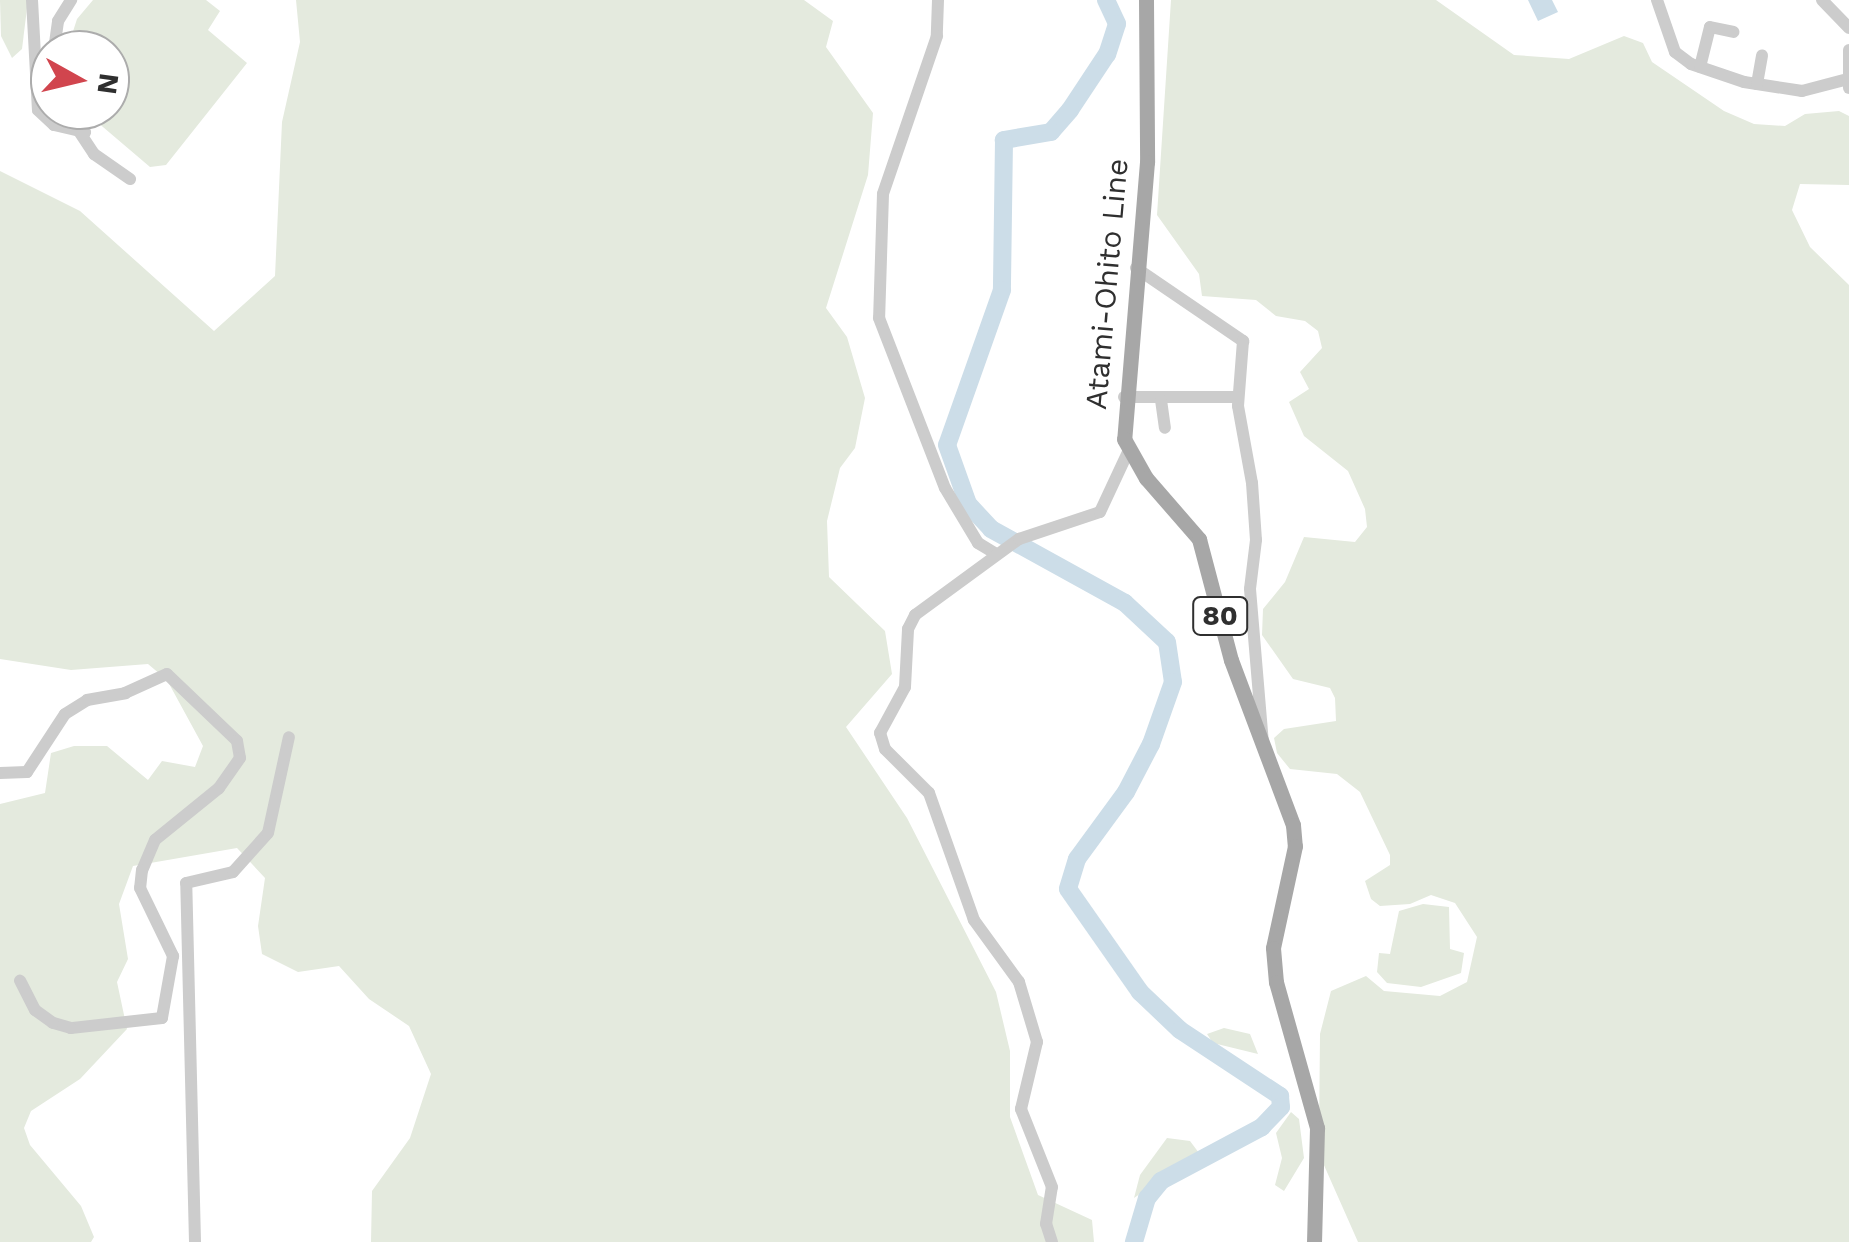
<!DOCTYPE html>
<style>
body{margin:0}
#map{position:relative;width:1849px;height:1242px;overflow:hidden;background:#fff;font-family:"Work Sans",sans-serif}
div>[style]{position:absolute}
.green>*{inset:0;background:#e4eade}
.water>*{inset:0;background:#ccdde8}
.river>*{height:18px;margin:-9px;padding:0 9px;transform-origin:9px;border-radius:9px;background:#ccdde8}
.minor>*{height:12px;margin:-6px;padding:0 6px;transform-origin:6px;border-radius:6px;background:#ccc}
.major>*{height:15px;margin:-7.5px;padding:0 7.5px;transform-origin:7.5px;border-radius:7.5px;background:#a7a7a7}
span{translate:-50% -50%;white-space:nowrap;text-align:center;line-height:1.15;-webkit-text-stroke:10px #fff;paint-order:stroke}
.shield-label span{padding:2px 8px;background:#fff;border:2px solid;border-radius:8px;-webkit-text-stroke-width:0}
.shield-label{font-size:28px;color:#2f2f2f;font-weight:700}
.street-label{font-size:30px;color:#2f2f2f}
.north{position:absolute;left:30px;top:30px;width:100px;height:100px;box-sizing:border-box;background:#fff;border:2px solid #acacac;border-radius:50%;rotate:98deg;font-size:28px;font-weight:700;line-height:40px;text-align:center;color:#2f2f2f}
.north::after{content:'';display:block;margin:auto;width:35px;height:45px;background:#d1454e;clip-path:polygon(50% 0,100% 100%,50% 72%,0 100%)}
</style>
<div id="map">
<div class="green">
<div style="clip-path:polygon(0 0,28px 0,22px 49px,12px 58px,1px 36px)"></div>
<div style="clip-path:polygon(93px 0,206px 0,220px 11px,208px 30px,247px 63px,166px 165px,150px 167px,83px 110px,110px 110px,110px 50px,67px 50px,77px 19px)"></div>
<div style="clip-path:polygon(296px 0,804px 0,833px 21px,826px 47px,873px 113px,868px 175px,826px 308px,847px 337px,865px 398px,855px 448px,840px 468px,827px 521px,829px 577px,885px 631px,892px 674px,846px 727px,907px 818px,996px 992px,1010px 1051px,1010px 1117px,1038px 1195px,1092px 1220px,1094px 1242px,371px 1242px,372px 1191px,410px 1138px,431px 1074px,409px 1026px,369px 999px,339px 966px,298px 972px,262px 954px,258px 926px,265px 878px,237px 848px,133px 866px,119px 904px,128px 959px,117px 982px,127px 1029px,80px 1079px,31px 1111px,24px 1128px,30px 1145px,81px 1206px,94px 1237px,91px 1242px,0 1242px,0 804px,45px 793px,51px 753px,74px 746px,107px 746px,148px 780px,162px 761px,195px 767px,203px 746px,167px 680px,148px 664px,71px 670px,0 659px,0 171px,80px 211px,214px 331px,275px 276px,282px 122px,300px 42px)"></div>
<div style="clip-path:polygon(1171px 0,1436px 0,1514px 55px,1569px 59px,1624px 36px,1643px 43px,1652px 62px,1724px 111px,1754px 124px,1785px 126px,1805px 114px,1839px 111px,1849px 116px,1849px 185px,1800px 184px,1792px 210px,1810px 247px,1849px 285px,1849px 1242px,1358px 1242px,1323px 1163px,1319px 1136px,1320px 1034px,1331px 991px,1366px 976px,1384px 991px,1440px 996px,1467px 982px,1477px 937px,1455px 903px,1431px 895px,1410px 904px,1380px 906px,1371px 899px,1365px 881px,1390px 865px,1390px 855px,1360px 792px,1337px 774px,1290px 769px,1277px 753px,1274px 738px,1284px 729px,1336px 721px,1335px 698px,1330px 688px,1293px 679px,1262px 635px,1263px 609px,1285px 582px,1304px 537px,1355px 542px,1367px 527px,1365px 509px,1348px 471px,1304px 436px,1289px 402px,1309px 389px,1300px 372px,1322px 348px,1318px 331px,1305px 321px,1276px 316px,1256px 300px,1202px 296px,1199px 274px,1157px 215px)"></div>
<div style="clip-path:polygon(1423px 904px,1449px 907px,1450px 949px,1464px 953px,1461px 973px,1421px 987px,1387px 983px,1377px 972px,1379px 953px,1390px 954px,1399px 911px)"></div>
<div style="clip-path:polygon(1224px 1028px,1250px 1034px,1258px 1054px,1213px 1043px,1207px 1034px)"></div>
<div style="clip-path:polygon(1291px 1112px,1299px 1119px,1304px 1158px,1284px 1191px,1275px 1185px,1282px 1158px,1276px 1133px)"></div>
<div style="clip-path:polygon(1167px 1138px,1190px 1141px,1199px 1153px,1134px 1198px,1140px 1175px)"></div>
</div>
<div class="water">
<div style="clip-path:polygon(1528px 0,1552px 0,1558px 12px,1538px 21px)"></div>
</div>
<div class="river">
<div style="left:1106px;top:0;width:26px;rotate:65deg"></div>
<div style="left:1117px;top:24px;width:32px;rotate:108deg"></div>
<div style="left:1107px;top:54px;width:67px;rotate:123.5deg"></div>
<div style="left:1070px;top:110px;width:29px;rotate:131deg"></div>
<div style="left:1051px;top:132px;width:48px;rotate:170.3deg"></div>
<div style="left:1004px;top:140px;width:150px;rotate:90.8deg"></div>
<div style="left:1002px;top:290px;width:164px;rotate:109.5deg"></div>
<div style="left:947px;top:445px;width:63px;rotate:70.4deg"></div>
<div style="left:968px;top:504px;width:34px;rotate:47deg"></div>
<div style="left:991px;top:529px;width:153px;rotate:28.9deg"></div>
<div style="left:1125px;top:603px;width:57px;rotate:42.9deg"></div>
<div style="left:1167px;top:642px;width:40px;rotate:81.5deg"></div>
<div style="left:1173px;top:682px;width:66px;rotate:109.5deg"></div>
<div style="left:1151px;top:744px;width:54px;rotate:117.5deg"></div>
<div style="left:1126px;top:792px;width:83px;rotate:126.2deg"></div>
<div style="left:1077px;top:859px;width:31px;rotate:107deg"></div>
<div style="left:1068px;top:889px;width:126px;rotate:55deg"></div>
<div style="left:1140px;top:992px;width:55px;rotate:43.5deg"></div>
<div style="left:1180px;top:1030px;width:120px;rotate:33.4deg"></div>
<div style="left:1280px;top:1096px;width:11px;rotate:85deg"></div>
<div style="left:1281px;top:1107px;width:28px;rotate:134deg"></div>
<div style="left:1262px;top:1127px;width:115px;rotate:151.9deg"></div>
<div style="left:1161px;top:1181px;width:22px;rotate:129deg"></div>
<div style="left:1147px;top:1198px;width:46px;rotate:106.5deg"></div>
</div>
<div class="minor">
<div style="left:32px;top:0;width:110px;rotate:86.9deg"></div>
<div style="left:38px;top:110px;width:22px;rotate:43deg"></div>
<div style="left:54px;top:125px;width:32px;rotate:13deg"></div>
<div style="left:938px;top:0;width:36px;rotate:92deg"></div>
<div style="left:937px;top:36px;width:167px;rotate:108.9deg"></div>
<div style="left:883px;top:194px;width:124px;rotate:91.8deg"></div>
<div style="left:879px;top:318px;width:182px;rotate:68.8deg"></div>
<div style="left:945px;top:488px;width:64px;rotate:59deg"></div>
<div style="left:978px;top:543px;width:21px;rotate:31deg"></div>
<div style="left:1657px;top:0;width:55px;rotate:70.9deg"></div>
<div style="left:1675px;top:52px;width:20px;rotate:37deg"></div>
<div style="left:1691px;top:64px;width:56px;rotate:18.8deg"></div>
<div style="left:1744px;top:82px;width:59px;rotate:8.8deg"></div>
<div style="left:1802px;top:91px;width:43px;rotate:-14.7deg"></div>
<div style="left:1822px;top:0;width:39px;rotate:46deg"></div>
<div style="left:54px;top:50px;width:29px;rotate:-82deg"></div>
<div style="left:58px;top:21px;width:25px;rotate:-58deg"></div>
<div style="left:1849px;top:50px;width:38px;rotate:90deg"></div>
<div style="left:1700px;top:67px;width:41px;rotate:-76deg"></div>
<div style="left:1710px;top:27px;width:24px;rotate:12deg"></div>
<div style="left:1757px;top:84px;width:29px;rotate:-80deg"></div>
<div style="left:65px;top:110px;width:53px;rotate:56.6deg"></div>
<div style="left:94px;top:154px;width:44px;rotate:34.8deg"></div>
<div style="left:1136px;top:268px;width:130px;rotate:34.3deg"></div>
<div style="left:1243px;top:341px;width:65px;rotate:94.4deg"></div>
<div style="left:1238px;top:406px;width:78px;rotate:79.7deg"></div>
<div style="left:1252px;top:483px;width:57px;rotate:86deg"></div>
<div style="left:1256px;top:540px;width:49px;rotate:97deg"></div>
<div style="left:1250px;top:589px;width:155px;rotate:85.2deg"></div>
<div style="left:1124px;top:397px;width:114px"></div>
<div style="left:1161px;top:400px;width:28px;rotate:82deg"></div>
<div style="left:0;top:773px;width:27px;rotate:-2deg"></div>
<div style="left:27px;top:772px;width:69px;rotate:-56.8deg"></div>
<div style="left:65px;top:714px;width:26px;rotate:-32deg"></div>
<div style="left:87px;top:700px;width:39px;rotate:-10deg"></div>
<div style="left:125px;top:693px;width:46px;rotate:-24.3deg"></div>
<div style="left:167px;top:674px;width:97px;rotate:43.7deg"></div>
<div style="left:237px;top:741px;width:17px;rotate:80deg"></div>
<div style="left:240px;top:758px;width:37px;rotate:125deg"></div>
<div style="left:219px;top:788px;width:82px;rotate:140.9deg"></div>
<div style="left:155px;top:840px;width:33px;rotate:113deg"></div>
<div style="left:142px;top:870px;width:18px;rotate:96deg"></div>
<div style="left:140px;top:888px;width:76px;rotate:64.1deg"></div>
<div style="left:173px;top:956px;width:63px;rotate:100.1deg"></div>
<div style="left:162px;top:1018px;width:92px;rotate:173.7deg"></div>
<div style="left:71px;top:1028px;width:19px;rotate:-164deg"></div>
<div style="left:53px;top:1023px;width:22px;rotate:-144deg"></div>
<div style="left:35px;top:1010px;width:33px;rotate:-117deg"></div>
<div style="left:195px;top:1242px;width:359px;rotate:-91.4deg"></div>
<div style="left:186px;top:883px;width:48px;rotate:-13.2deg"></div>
<div style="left:233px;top:872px;width:52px;rotate:-48.1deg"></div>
<div style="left:268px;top:833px;width:98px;rotate:-77.7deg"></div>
<div style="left:1052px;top:1242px;width:19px;rotate:-108deg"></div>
<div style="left:1046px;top:1224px;width:37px;rotate:-81deg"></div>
<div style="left:1052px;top:1187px;width:84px;rotate:-111.7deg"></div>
<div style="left:1021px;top:1109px;width:69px;rotate:-76.6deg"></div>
<div style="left:1037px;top:1042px;width:63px;rotate:-106.7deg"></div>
<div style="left:1019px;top:982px;width:77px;rotate:-126deg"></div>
<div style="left:974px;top:920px;width:135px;rotate:-109.5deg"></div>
<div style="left:929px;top:793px;width:62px;rotate:-135deg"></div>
<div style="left:885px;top:749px;width:17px;rotate:-107deg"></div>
<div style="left:880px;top:733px;width:52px;rotate:-61.5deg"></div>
<div style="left:905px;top:687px;width:58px;rotate:-87deg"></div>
<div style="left:908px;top:629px;width:16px;rotate:-63deg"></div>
<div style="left:915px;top:615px;width:129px;rotate:-36.2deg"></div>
<div style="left:1019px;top:539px;width:85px;rotate:-18.4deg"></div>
<div style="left:1100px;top:512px;width:66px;rotate:-65deg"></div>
</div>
<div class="major">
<div style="left:1146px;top:0;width:162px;rotate:89.6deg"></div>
<div style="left:1147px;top:162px;width:278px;rotate:94.7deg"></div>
<div style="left:1124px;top:439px;width:45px;rotate:60.6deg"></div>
<div style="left:1146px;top:478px;width:81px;rotate:49deg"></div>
<div style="left:1199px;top:539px;width:125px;rotate:75.2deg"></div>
<div style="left:1231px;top:660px;width:176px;rotate:69.4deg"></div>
<div style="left:1293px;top:825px;width:21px;rotate:85deg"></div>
<div style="left:1295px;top:846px;width:104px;rotate:102.2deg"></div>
<div style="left:1273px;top:948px;width:34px;rotate:85deg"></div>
<div style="left:1276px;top:982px;width:152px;rotate:74.3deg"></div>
<div style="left:1317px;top:1128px;width:114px;rotate:91.5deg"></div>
</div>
<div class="shield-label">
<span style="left:1220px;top:616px">80</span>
</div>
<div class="street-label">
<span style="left:1107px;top:284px;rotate:-85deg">Atami-Ohito Line</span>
</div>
<div class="north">N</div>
</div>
